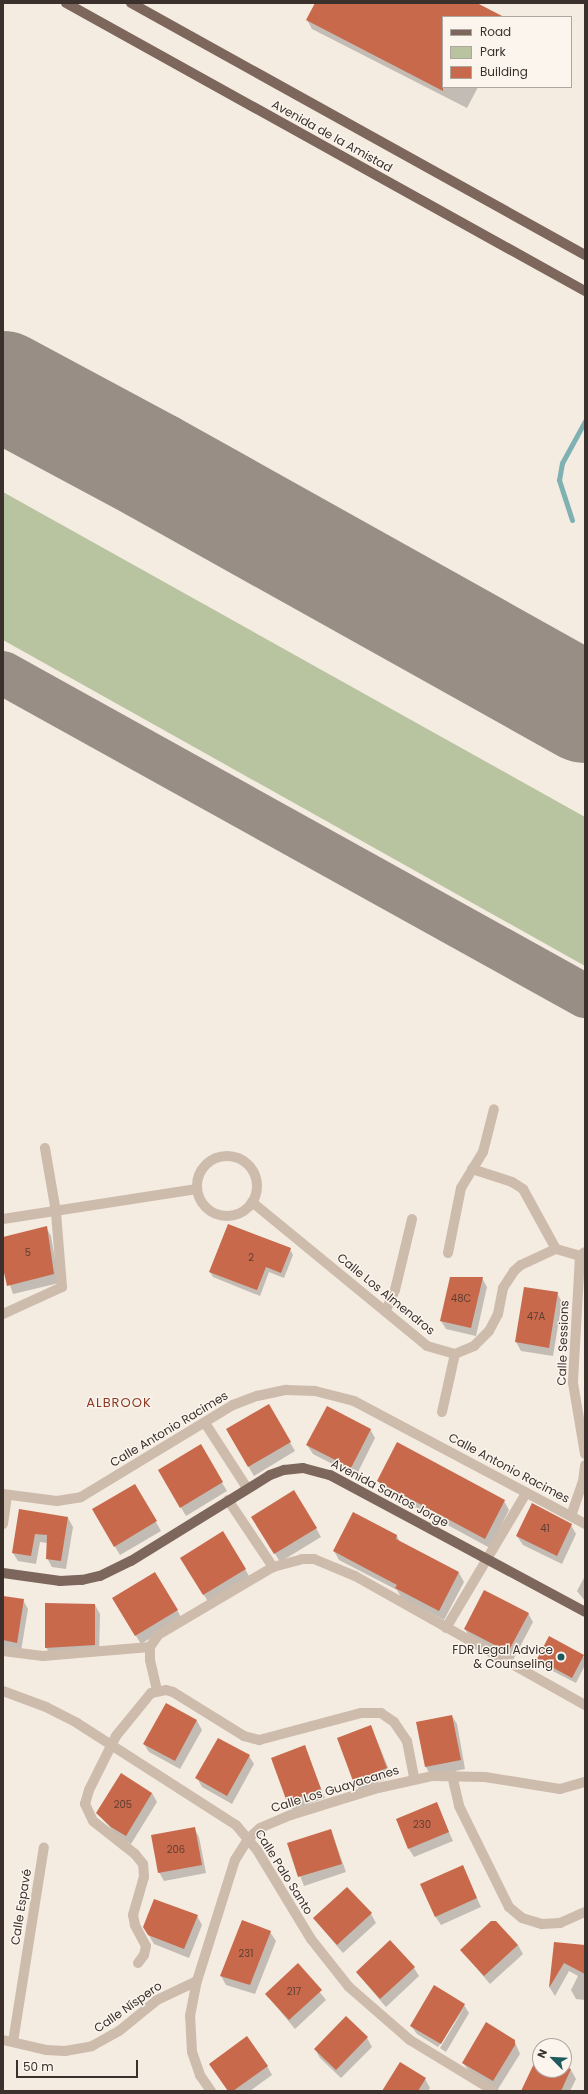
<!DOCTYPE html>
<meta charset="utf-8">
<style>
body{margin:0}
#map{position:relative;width:588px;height:2094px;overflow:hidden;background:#f4ebe1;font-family:Poppins,sans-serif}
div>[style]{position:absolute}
.green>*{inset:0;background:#b8c4a0}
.shadow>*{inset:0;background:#0003}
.stream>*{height:5px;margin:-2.5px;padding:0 2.5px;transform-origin:2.5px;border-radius:2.5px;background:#7fb0b2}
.taxiway>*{height:44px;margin:-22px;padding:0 22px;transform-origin:22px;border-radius:22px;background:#988e86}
.runway>*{height:110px;margin:-55px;padding:0 55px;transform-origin:55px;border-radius:55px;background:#988e86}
.building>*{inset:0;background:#c8694b}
.minor>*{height:10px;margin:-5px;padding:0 5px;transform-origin:5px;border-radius:5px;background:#cdbbac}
.minor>.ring{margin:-5px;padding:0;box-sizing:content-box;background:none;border:10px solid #cdbbac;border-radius:50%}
.major>*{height:10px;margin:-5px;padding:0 5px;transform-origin:5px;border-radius:5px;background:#7d675c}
.dots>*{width:11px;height:11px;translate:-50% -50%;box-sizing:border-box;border:2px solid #fbf5ee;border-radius:50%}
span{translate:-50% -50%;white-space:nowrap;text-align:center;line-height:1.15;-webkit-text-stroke:3px #fbf5ee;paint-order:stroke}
.number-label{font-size:10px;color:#5e3e33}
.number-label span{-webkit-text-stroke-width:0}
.street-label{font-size:12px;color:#3b302b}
.poi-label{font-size:12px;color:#3b302b}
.right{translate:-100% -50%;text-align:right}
.neighbourhood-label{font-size:13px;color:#8c3b22;letter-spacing:1px}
.frame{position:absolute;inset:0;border:4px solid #3b302b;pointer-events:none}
.legend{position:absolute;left:442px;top:16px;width:130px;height:72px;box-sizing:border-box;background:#fbf5ee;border:1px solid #aea6a0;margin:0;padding:5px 7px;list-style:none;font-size:12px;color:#3b302b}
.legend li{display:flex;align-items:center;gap:8px;height:20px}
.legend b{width:20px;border:1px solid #aea6a0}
.north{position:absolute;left:532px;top:2038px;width:40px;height:40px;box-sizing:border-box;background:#fbf5ee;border:1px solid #aea6a0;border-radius:50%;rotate:294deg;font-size:11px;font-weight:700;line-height:16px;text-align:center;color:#3b302b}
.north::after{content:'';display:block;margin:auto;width:14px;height:18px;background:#1f5a5e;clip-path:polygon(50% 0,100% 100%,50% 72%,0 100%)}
.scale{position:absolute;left:16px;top:2060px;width:122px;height:18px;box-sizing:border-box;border:2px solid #3b302b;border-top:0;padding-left:5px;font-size:12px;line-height:14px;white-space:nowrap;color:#3b302b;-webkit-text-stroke:3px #fbf5ee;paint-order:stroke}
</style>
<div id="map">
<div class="green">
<div style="clip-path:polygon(3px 492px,585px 817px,585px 966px,3px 640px)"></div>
</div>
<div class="shadow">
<div style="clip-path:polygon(316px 3px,475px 3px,502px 17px,443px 17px,443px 87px,478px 87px,467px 108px,312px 29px,307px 20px)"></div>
<div style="clip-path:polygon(46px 1227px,51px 1236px,59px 1283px,13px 1294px,3px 1264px,3px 1238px)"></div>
<div style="clip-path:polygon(290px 1249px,293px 1255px,284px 1278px,269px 1272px,260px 1296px,213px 1277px,210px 1272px)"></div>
<div style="clip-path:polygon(482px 1278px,487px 1287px,476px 1336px,446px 1329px,441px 1321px)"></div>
<div style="clip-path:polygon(557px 1293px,562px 1302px,553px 1356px,521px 1351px,516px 1342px)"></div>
<div style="clip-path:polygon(268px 1405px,295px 1451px,254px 1476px,227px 1430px)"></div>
<div style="clip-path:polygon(370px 1429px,375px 1438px,356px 1476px,313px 1454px,307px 1445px)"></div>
<div style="clip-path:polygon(200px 1446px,227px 1491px,186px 1516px,159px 1470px)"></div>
<div style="clip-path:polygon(378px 1481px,504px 1501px,509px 1510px,490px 1548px,383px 1490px)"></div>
<div style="clip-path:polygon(135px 1485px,161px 1531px,120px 1555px,93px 1510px)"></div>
<div style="clip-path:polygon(20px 1510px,68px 1518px,73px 1527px,66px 1569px,52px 1567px,47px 1558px,47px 1543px,40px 1542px,36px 1564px,18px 1561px,13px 1553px)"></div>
<div style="clip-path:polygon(354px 1514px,397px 1536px,400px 1542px,459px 1573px,464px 1582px,444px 1620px,401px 1597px,397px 1590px,339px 1560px,334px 1551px)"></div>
<div style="clip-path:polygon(571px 1525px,576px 1534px,562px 1564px,523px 1545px,517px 1536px)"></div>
<div style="clip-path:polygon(258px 1526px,316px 1528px,321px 1537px,280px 1562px)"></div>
<div style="clip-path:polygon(186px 1567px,245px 1569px,250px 1578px,209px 1603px)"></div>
<div style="clip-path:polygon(585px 1576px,585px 1601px,577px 1591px)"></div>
<div style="clip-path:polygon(3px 1597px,23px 1600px,28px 1609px,21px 1651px,3px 1648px)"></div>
<div style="clip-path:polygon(95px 1605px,100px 1614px,99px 1654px,51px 1656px,46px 1647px)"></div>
<div style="clip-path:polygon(118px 1607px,177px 1610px,182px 1619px,141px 1644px)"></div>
<div style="clip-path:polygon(528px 1613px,533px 1622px,513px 1660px,470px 1638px,465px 1629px)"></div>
<div style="clip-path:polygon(550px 1637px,585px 1658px,585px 1665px,576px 1683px,541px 1665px,538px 1659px)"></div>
<div style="clip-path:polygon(166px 1704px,197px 1721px,202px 1730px,180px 1769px,149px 1752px,144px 1744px)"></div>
<div style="clip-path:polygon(452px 1716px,457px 1724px,465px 1769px,431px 1776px,426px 1767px,418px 1722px)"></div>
<div style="clip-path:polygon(371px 1726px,392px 1777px,359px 1790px,338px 1738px)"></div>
<div style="clip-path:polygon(304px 1746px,325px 1798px,293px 1810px,288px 1801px)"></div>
<div style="clip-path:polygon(249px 1756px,254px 1764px,232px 1804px,202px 1787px,197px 1778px)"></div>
<div style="clip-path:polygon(152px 1793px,157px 1802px,131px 1844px,117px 1835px,97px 1813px)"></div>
<div style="clip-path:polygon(436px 1803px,453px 1841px,414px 1857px,409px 1849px)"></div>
<div style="clip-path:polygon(194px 1828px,199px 1837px,206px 1873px,164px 1881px,159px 1872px)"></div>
<div style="clip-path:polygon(331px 1830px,346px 1872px,304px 1886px,288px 1844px)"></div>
<div style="clip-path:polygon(462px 1866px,481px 1907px,441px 1925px,435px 1916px)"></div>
<div style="clip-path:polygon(371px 1914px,376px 1923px,343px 1953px,314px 1919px)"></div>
<div style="clip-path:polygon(197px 1916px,202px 1925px,189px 1958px,154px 1944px,144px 1927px)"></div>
<div style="clip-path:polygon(270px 1932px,276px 1941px,255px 1994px,226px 1985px,221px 1976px)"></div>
<div style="clip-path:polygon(555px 1943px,585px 1946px,585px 2000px,576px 1999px,571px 1990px,578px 1976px,569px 1971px,555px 1996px,550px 1988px)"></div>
<div style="clip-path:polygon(518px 1945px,523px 1954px,490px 1984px,461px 1950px)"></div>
<div style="clip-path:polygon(298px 1965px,326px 2000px,295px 2029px,266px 1994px)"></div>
<div style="clip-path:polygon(414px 1968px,419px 1976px,386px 2007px,357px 1973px)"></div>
<div style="clip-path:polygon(464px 2005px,469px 2013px,446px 2052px,440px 2048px,464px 2008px,438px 2047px,417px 2034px,411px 2026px)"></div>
<div style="clip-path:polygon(367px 2038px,372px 2047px,341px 2078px,320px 2058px,315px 2049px)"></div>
<div style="clip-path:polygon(514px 2040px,520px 2054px,498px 2089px,469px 2071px,463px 2063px)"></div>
<div style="clip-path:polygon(539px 2055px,540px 2070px,564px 2070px,564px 2067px,571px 2070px,576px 2079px,570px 2091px,522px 2091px)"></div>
<div style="clip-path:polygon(210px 2064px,267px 2066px,272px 2075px,250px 2091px,228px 2091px)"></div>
<div style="clip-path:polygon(425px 2079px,430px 2088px,428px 2091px,383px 2091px)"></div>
</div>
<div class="stream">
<div style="left:572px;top:520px;width:42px;rotate:-108deg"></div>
<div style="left:559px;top:480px;width:17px;rotate:-80deg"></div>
<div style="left:562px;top:463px;width:48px;rotate:-61.3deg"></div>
</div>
<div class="taxiway">
<div style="left:3px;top:673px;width:666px;rotate:29.03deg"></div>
</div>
<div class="runway">
<div style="left:3px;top:386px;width:169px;rotate:28.2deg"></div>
<div style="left:152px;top:466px;width:496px;rotate:29.2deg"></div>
</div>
<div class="building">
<div style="clip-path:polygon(315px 3px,477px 3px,504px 17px,443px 17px,443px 91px,306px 20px)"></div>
<div style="clip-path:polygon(228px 1224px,291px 1248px,281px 1273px,266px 1267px,257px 1290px,209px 1272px)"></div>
<div style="clip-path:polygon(47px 1226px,54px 1274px,7px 1286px,3px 1268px,3px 1237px)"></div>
<div style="clip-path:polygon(450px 1277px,483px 1277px,471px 1328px,440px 1321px)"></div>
<div style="clip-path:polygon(524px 1287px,558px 1292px,549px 1348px,515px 1342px)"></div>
<div style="clip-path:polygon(269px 1404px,291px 1442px,248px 1467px,226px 1429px)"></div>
<div style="clip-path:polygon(327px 1406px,371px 1429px,351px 1468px,306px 1445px)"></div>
<div style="clip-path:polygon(397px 1442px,505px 1500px,485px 1539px,377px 1481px)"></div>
<div style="clip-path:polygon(201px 1444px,223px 1482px,180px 1508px,158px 1470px)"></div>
<div style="clip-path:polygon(135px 1484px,157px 1521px,114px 1547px,92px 1509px)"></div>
<div style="clip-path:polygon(294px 1490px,317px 1528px,274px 1554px,251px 1517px)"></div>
<div style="clip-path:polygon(532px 1503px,572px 1524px,557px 1556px,516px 1536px)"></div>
<div style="clip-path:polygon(19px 1509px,68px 1517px,61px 1561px,46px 1559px,47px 1535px,35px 1534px,31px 1556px,12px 1553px)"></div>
<div style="clip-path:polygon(353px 1512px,397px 1535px,396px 1539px,459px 1572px,439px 1611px,395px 1588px,397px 1585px,333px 1551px)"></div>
<div style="clip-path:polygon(223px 1531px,246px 1569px,203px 1595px,180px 1558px)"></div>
<div style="clip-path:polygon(155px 1572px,178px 1610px,135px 1636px,112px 1598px)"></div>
<div style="clip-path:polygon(484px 1590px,529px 1613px,508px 1652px,464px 1629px)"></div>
<div style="clip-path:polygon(3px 1596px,24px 1599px,17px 1643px,3px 1640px)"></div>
<div style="clip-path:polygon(45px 1603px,95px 1604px,95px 1645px,45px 1648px)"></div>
<div style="clip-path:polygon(549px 1636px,584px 1655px,572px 1678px,537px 1659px)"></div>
<div style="clip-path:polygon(166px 1703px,197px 1720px,175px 1761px,143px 1744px)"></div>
<div style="clip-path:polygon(452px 1715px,461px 1760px,425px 1767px,416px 1722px)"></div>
<div style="clip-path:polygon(371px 1725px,387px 1768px,353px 1781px,337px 1738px)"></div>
<div style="clip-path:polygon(218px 1738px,250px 1755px,227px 1796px,195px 1778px)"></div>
<div style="clip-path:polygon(305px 1745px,321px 1789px,287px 1802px,271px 1758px)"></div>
<div style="clip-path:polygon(121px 1773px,152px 1793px,126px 1836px,111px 1827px,96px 1813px)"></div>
<div style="clip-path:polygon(437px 1802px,449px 1832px,408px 1849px,396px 1819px)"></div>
<div style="clip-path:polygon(195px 1827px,202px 1865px,158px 1873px,151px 1835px)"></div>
<div style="clip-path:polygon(331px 1829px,342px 1864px,298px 1877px,287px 1843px)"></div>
<div style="clip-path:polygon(463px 1865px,477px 1898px,435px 1917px,420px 1884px)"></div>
<div style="clip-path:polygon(347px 1887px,372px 1913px,337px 1945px,313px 1918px)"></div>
<div style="clip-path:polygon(154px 1899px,198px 1915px,184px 1949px,148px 1935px,143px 1927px)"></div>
<div style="clip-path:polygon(242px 1920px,271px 1931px,250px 1985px,220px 1976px)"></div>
<div style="clip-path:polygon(491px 1921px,496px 1921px,518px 1945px,484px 1976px,460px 1950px)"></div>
<div style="clip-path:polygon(390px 1940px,415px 1967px,380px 1999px,356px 1972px)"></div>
<div style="clip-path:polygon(554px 1942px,585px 1945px,585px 1974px,564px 1963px,549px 1988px)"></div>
<div style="clip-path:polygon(298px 1963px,322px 1990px,289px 2020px,265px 1994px)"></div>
<div style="clip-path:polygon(434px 1985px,465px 2004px,441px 2044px,410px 2026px)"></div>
<div style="clip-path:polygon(346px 2016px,368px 2037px,336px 2070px,314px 2049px)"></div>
<div style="clip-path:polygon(486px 2022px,515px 2040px,515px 2045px,493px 2081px,462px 2063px)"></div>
<div style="clip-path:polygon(247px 2036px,268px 2066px,233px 2091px,228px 2091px,209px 2064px)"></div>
<div style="clip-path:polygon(539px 2053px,540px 2070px,564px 2070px,564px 2066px,571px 2069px,561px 2091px,521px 2091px)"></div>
<div style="clip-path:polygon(400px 2062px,426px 2078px,418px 2091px,382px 2091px)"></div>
</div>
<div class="minor">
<div class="ring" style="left:197px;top:1156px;width:50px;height:50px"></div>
<div style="left:472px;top:1169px;width:42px;rotate:18deg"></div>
<div style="left:512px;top:1182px;width:13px;rotate:32deg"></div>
<div style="left:523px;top:1189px;width:68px;rotate:61.2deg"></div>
<div style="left:252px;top:1202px;width:227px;rotate:39.4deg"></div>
<div style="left:427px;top:1346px;width:29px;rotate:16deg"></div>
<div style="left:455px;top:1354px;width:21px;rotate:-23deg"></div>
<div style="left:474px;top:1346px;width:21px;rotate:-45deg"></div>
<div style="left:489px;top:1331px;width:19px;rotate:-62deg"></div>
<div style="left:498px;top:1314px;width:26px;rotate:-79deg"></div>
<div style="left:503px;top:1288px;width:20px;rotate:-57deg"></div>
<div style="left:514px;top:1271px;width:9px;rotate:-41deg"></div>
<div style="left:521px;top:1265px;width:38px;rotate:-25deg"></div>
<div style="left:556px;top:1249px;width:25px;rotate:16deg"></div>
<div style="left:580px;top:1256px;width:6px;rotate:-39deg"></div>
<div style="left:3px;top:1219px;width:196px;rotate:-8.8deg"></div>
<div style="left:448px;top:1253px;width:66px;rotate:-78.7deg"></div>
<div style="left:461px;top:1188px;width:42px;rotate:-58.6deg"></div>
<div style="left:483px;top:1152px;width:44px;rotate:-75.7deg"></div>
<div style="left:580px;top:1256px;width:127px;rotate:93.2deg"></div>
<div style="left:573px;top:1383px;width:72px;rotate:80.4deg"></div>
<div style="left:386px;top:1310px;width:22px;rotate:-66deg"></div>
<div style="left:395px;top:1290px;width:73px;rotate:-76.5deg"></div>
<div style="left:3px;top:1314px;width:65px;rotate:-24.6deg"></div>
<div style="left:62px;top:1287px;width:75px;rotate:-94.6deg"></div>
<div style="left:56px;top:1212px;width:65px;rotate:-99.8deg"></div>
<div style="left:442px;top:1412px;width:59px;rotate:-77.4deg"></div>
<div style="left:205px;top:1423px;width:77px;rotate:57.1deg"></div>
<div style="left:3px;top:1494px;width:54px;rotate:7.4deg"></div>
<div style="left:57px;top:1501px;width:24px;rotate:-9deg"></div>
<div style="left:81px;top:1497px;width:178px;rotate:-31.2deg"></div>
<div style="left:233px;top:1405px;width:26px;rotate:-21deg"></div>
<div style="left:257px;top:1396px;width:30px;rotate:-12deg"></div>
<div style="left:286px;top:1390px;width:29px;rotate:2deg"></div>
<div style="left:315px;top:1391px;width:40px;rotate:14.4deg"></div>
<div style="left:354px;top:1401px;width:262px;rotate:28deg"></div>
<div style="left:228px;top:1500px;width:81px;rotate:56.1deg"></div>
<div style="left:571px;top:1516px;width:36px;rotate:-71deg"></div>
<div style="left:583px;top:1482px;width:17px;rotate:-83deg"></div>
<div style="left:3px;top:1524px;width:29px;rotate:-82deg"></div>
<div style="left:446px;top:1628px;width:157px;rotate:-59.3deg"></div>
<div style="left:150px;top:1647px;width:13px;rotate:90deg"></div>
<div style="left:150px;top:1660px;width:31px;rotate:77deg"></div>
<div style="left:3px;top:1651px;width:40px;rotate:7.1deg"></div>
<div style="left:43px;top:1656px;width:107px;rotate:-4.8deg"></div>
<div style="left:150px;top:1647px;width:14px;rotate:-56deg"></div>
<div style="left:158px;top:1635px;width:134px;rotate:-30.6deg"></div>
<div style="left:273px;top:1567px;width:30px;rotate:-15deg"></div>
<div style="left:302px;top:1559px;width:12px"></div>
<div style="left:314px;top:1559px;width:44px;rotate:22.5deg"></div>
<div style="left:355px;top:1576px;width:264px;rotate:29.3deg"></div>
<div style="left:3px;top:1691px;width:46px;rotate:20.4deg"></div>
<div style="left:46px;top:1707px;width:35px;rotate:27deg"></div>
<div style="left:77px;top:1723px;width:189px;rotate:32.7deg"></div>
<div style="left:236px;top:1825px;width:33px;rotate:50deg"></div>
<div style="left:257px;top:1850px;width:104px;rotate:58.8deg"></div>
<div style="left:311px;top:1939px;width:61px;rotate:51.6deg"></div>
<div style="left:349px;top:1987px;width:81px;rotate:41deg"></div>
<div style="left:410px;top:2040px;width:98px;rotate:31.3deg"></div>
<div style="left:452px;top:1775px;width:32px;rotate:77deg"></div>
<div style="left:459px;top:1806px;width:113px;rotate:63.7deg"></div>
<div style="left:509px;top:1907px;width:17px;rotate:40deg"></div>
<div style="left:522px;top:1918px;width:21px;rotate:17deg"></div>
<div style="left:542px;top:1924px;width:18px;rotate:-3deg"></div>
<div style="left:560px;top:1923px;width:27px;rotate:-24deg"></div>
<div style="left:138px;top:1963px;width:10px;rotate:-53deg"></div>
<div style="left:144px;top:1955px;width:9px;rotate:-77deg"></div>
<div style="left:146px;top:1946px;width:24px;rotate:-118deg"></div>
<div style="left:135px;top:1925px;width:10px;rotate:-101deg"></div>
<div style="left:133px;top:1915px;width:40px;rotate:-74deg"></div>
<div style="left:144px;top:1877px;width:13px;rotate:-94deg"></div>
<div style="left:143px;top:1864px;width:13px;rotate:-129deg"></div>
<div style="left:135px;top:1854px;width:53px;rotate:-141.8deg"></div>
<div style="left:93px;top:1821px;width:19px;rotate:-115deg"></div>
<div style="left:85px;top:1804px;width:15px;rotate:-74deg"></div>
<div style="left:89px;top:1790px;width:60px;rotate:-63.4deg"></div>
<div style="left:116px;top:1736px;width:55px;rotate:-50.9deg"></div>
<div style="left:151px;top:1693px;width:15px;rotate:-11deg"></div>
<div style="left:166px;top:1690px;width:7px;rotate:16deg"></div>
<div style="left:173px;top:1692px;width:84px;rotate:31.8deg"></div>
<div style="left:244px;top:1736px;width:16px;rotate:15deg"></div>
<div style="left:259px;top:1740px;width:106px;rotate:-14.8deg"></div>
<div style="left:361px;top:1713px;width:20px"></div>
<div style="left:381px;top:1713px;width:16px;rotate:35deg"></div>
<div style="left:394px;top:1722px;width:23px;rotate:56deg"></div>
<div style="left:407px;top:1741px;width:38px;rotate:79deg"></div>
<div style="left:3px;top:2040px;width:44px;rotate:13.1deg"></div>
<div style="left:46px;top:2050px;width:19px;rotate:3deg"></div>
<div style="left:65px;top:2051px;width:27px;rotate:-10deg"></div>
<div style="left:92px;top:2046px;width:31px;rotate:-29deg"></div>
<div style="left:119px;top:2031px;width:49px;rotate:-39.2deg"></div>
<div style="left:157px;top:2000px;width:44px;rotate:-25.4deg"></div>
<div style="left:13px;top:2042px;width:197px;rotate:-81deg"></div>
<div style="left:211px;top:2091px;width:19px;rotate:-125deg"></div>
<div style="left:200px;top:2075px;width:24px;rotate:-109deg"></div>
<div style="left:192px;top:2052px;width:36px;rotate:-93deg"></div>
<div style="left:190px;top:2016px;width:36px;rotate:-79deg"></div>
<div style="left:197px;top:1981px;width:127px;rotate:-72.6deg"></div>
<div style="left:235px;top:1860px;width:26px;rotate:-58deg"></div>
<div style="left:249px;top:1838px;width:15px;rotate:-42deg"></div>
<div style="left:260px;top:1828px;width:34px;rotate:-23deg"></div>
<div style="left:291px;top:1815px;width:91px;rotate:-17.2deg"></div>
<div style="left:378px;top:1788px;width:55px;rotate:-12.5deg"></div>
<div style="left:432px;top:1776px;width:53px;rotate:1.1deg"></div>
<div style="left:485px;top:1777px;width:76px;rotate:9.1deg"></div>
<div style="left:560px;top:1789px;width:26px;rotate:-16deg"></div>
</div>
<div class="major">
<div style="left:66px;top:3px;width:594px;rotate:29.03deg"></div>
<div style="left:131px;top:3px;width:519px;rotate:29.03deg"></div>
<div style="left:3px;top:1573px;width:58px;rotate:8deg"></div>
<div style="left:60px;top:1581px;width:22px;rotate:-3deg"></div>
<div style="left:82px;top:1580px;width:18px;rotate:-13deg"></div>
<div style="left:100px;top:1576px;width:34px;rotate:-26deg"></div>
<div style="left:131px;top:1561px;width:163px;rotate:-31.7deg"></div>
<div style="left:270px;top:1475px;width:15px;rotate:-20deg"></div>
<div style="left:284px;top:1470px;width:19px;rotate:-6deg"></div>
<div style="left:303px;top:1468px;width:28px;rotate:15deg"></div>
<div style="left:330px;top:1475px;width:289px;rotate:28.2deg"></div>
</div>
<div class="dots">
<div style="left:561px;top:1657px;background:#1f5a5e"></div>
</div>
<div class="number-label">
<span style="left:28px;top:1253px">5</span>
<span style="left:251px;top:1258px">2</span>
<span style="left:461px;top:1299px">48C</span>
<span style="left:536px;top:1317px">47A</span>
<span style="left:545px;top:1529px">41</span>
<span style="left:123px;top:1805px">205</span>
<span style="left:422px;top:1825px">230</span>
<span style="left:176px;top:1850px">206</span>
<span style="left:246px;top:1954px">231</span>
<span style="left:294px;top:1992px">217</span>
</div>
<div class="street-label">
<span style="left:332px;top:136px;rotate:29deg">Avenida de la Amistad</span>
<span style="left:386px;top:1294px;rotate:39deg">Calle Los Almendros</span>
<span style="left:563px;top:1343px;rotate:-88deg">Calle Sessions</span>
<span style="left:169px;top:1429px;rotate:-31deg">Calle Antonio Racimes</span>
<span style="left:509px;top:1468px;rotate:28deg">Calle Antonio Racimes</span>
<span style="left:390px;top:1493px;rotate:28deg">Avenida Santos Jorge</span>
<span style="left:335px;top:1789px;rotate:-17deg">Calle Los Guayacanes</span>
<span style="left:284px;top:1872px;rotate:58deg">Calle Palo Santo</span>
<span style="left:21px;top:1907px;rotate:-81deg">Calle Espavé</span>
<span style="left:128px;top:2007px;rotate:-35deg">Calle Níspero</span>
</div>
<div class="poi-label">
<span class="right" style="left:553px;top:1657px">FDR Legal Advice<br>&amp; Counseling</span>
</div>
<div class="neighbourhood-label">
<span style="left:119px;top:1403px">ALBROOK</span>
</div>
<div class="frame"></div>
<ul class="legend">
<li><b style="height:5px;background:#7d675c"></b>Road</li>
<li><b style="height:11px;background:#b8c4a0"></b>Park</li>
<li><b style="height:11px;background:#c8694b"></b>Building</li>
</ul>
<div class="north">N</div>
<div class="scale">50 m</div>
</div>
